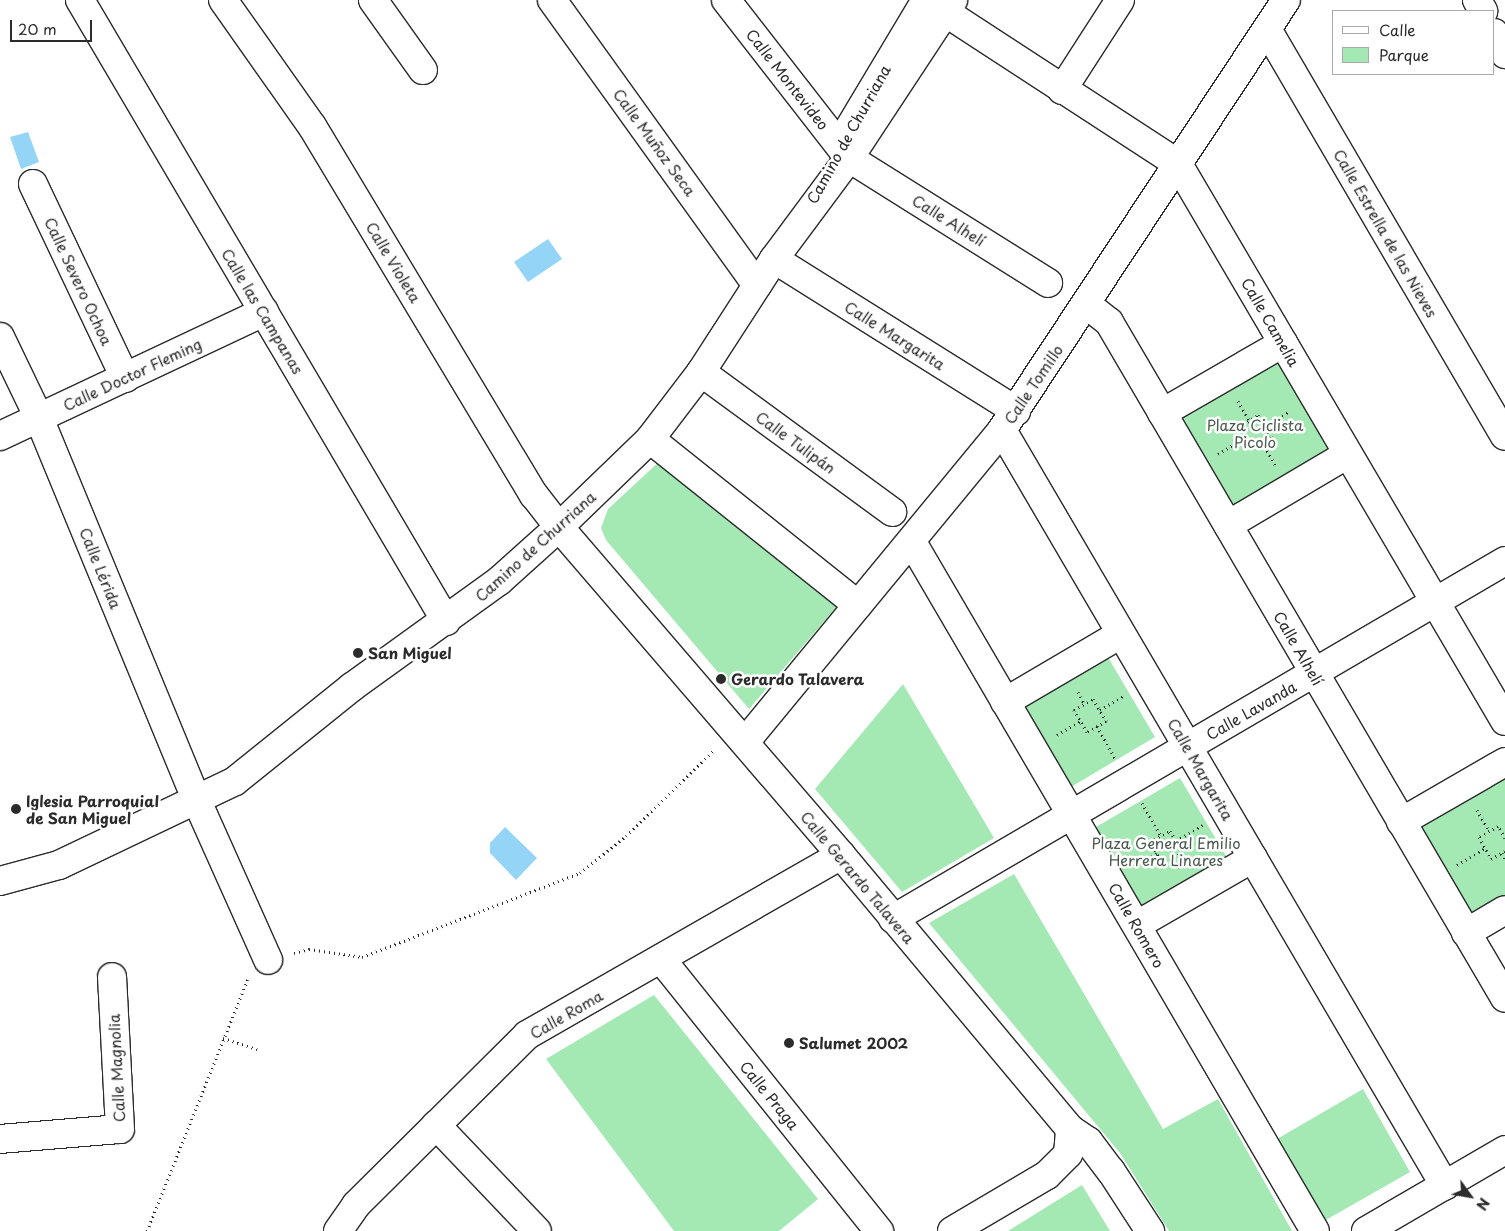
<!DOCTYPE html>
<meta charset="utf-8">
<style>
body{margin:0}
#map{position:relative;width:1505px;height:1231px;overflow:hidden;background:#fff;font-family:"Playpen Sans",sans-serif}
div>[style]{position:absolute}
.green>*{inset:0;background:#a4e8b3}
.water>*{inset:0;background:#94d4f6}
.path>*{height:3px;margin-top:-1.5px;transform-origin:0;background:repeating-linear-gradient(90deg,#2b2b2b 0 1px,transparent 0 5px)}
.roads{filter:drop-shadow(1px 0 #2b2b2b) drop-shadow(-1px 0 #2b2b2b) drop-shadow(0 1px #2b2b2b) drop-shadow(0 -1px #2b2b2b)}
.street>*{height:28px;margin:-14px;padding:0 14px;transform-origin:14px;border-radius:14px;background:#fff}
.secondary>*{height:28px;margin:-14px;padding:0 14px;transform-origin:14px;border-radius:14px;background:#fff}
.dots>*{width:14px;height:14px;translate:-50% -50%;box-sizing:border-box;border:2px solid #fff;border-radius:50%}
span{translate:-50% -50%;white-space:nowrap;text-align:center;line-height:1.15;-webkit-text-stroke:5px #fff;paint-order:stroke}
.street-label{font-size:15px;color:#2b2b2b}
.park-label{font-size:15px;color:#495a4d}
.poi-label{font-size:15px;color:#2b2b2b;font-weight:700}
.left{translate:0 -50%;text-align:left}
.legend{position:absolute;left:1332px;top:10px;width:162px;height:65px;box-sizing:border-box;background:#fff;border:1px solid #aaa;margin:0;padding:6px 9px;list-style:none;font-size:15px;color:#2b2b2b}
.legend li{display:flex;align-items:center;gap:10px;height:25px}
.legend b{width:25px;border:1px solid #aaa}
.north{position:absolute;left:1445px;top:1171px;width:50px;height:50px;-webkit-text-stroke:4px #fff;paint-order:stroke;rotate:122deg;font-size:14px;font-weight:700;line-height:20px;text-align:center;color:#2b2b2b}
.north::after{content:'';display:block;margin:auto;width:18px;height:22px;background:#2b2b2b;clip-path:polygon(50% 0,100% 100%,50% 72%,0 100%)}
.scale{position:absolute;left:10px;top:20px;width:82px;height:22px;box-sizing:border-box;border:2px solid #2b2b2b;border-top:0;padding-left:6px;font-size:15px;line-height:18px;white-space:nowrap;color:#2b2b2b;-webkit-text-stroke:4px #fff;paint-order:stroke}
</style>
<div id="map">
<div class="green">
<div style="clip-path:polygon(1276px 358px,1331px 452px,1235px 508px,1180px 414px)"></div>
<div style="clip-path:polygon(662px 459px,839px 604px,749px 709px,606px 540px,601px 528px,608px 509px)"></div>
<div style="clip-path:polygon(1099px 642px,1155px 737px,1071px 787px,1015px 691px)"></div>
<div style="clip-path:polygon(903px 684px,994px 838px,902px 892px,815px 789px)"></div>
<div style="clip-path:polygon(1505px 772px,1505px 899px,1473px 918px,1418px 823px)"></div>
<div style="clip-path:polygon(1180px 778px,1236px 873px,1152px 923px,1096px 827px)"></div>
<div style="clip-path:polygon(1014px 874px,1163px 1129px,1218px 1099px,1292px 1231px,1169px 1231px,1120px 1153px,929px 923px)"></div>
<div style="clip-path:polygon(654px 995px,818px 1199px,779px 1231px,674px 1231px,546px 1059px)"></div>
<div style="clip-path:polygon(1363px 1089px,1410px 1172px,1324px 1221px,1277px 1139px)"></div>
<div style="clip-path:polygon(1082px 1185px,1110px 1231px,1008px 1231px)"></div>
</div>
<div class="water">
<div style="clip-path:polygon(28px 132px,39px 162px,21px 169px,10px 137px)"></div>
<div style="clip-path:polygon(548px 239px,562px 259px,528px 282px,514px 262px)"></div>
<div style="clip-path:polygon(505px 827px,537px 858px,516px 880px,490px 853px,490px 843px)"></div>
</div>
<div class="path">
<div style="left:1238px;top:401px;width:22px;rotate:60deg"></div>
<div style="left:1258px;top:415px;width:26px;rotate:59deg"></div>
<div style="left:1271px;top:437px;width:22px;rotate:148deg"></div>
<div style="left:1252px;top:449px;width:26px;rotate:-121deg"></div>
<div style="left:1239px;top:427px;width:22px;rotate:-32deg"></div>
<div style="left:1265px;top:426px;width:29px;rotate:-31deg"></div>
<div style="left:1262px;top:442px;width:28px;rotate:60deg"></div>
<div style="left:1218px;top:454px;width:31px;rotate:-31deg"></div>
<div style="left:1078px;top:692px;width:13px;rotate:63deg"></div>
<div style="left:1093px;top:699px;width:26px;rotate:59deg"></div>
<div style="left:1106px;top:721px;width:22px;rotate:150deg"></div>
<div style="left:1087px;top:732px;width:26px;rotate:-121deg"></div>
<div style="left:1074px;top:710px;width:22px;rotate:-30deg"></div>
<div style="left:1100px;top:710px;width:29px;rotate:-31deg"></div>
<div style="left:1097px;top:726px;width:37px;rotate:61deg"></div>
<div style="left:1057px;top:735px;width:27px;rotate:-31deg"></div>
<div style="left:1142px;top:803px;width:38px;rotate:60deg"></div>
<div style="left:1477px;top:810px;width:24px;rotate:60deg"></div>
<div style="left:1170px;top:831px;width:25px;rotate:58deg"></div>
<div style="left:1183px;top:852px;width:23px;rotate:149deg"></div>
<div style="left:1163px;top:864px;width:26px;rotate:-121deg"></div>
<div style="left:1150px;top:842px;width:23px;rotate:-29deg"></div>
<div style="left:1505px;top:838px;width:14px;rotate:-120deg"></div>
<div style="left:1498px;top:826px;width:22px;rotate:150deg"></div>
<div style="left:1479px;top:837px;width:25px;rotate:61deg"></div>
<div style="left:1491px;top:859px;width:16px;rotate:-30deg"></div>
<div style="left:1176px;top:841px;width:31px;rotate:-31deg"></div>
<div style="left:1502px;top:853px;width:7px;rotate:63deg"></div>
<div style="left:1174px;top:858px;width:12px;rotate:59deg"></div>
<div style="left:1457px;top:865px;width:33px;rotate:-31deg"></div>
<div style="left:1134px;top:866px;width:26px;rotate:-29deg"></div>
<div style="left:294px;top:953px;width:16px;rotate:-15deg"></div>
<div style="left:309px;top:949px;width:54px;rotate:8.6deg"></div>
<div style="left:362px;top:957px;width:234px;rotate:-21.1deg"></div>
<div style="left:580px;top:873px;width:59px;rotate:-38.8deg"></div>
<div style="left:626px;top:836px;width:124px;rotate:-44.3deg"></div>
<div style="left:223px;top:1038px;width:36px;rotate:18deg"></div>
<div style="left:147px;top:1231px;width:271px;rotate:-68.2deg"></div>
</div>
<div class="roads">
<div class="street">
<div style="left:80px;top:0;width:721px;rotate:59.49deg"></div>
<div style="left:223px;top:0;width:154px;rotate:54.8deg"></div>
<div style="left:312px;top:126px;width:431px;rotate:59deg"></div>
<div style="left:534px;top:495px;width:41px;rotate:52deg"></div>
<div style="left:373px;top:0;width:86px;rotate:54.5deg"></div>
<div style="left:726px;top:0;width:200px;rotate:52.1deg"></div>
<div style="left:849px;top:158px;width:235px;rotate:32.1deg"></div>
<div style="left:945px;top:12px;width:278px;rotate:33.1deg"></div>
<div style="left:1178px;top:164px;width:646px;rotate:59.58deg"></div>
<div style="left:1267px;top:29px;width:471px;rotate:59.7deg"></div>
<div style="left:1062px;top:90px;width:107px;rotate:-57.2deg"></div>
<div style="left:33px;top:184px;width:215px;rotate:64.6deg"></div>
<div style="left:774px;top:259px;width:286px;rotate:32.1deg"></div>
<div style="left:1086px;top:304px;width:29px;rotate:38deg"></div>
<div style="left:1109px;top:322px;width:783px;rotate:59.64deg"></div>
<div style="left:0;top:337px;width:90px;rotate:64.3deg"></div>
<div style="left:39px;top:418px;width:414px;rotate:67.6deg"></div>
<div style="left:197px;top:801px;width:174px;rotate:65.9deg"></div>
<div style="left:701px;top:372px;width:237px;rotate:36.2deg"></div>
<div style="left:1162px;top:413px;width:140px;rotate:-30deg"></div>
<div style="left:1002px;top:430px;width:876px;rotate:59.63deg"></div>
<div style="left:0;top:436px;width:292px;rotate:-25.2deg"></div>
<div style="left:650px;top:439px;width:266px;rotate:38.6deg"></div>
<div style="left:1228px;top:525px;width:139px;rotate:-30.6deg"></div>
<div style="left:912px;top:542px;width:798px;rotate:59.68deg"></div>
<div style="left:1005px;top:702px;width:134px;rotate:-30.4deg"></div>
<div style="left:1401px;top:822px;width:120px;rotate:-30deg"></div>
<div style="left:893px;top:919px;width:709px;rotate:-30.33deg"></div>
<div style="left:1137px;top:925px;width:134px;rotate:-30deg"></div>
<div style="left:1466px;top:933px;width:45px;rotate:-30.5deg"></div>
<div style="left:661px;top:959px;width:349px;rotate:51.3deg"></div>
<div style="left:436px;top:1125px;width:146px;rotate:46.4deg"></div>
<div style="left:0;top:1139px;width:120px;rotate:-4.8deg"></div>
<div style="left:120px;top:1129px;width:152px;rotate:-93deg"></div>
<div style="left:338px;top:1231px;width:32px;rotate:-55deg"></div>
<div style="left:356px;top:1205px;width:241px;rotate:-44.8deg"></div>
<div style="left:527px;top:1035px;width:362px;rotate:-29.8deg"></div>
<div style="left:952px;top:1231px;width:110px;rotate:-30.5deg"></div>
<div style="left:1047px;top:1175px;width:30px;rotate:-45deg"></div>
<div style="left:1068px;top:1154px;width:25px;rotate:-85deg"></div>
<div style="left:1366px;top:1231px;width:161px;rotate:-30.2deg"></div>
</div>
<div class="secondary">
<div style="left:552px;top:0;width:351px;rotate:54.3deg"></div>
<div style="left:1477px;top:0;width:13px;rotate:61deg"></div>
<div style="left:1494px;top:33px;width:24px;rotate:62deg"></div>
<div style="left:841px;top:142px;width:165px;rotate:-59.1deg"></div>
<div style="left:559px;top:527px;width:433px;rotate:49.3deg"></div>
<div style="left:841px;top:855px;width:357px;rotate:50.1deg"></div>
<div style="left:1070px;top:1129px;width:22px;rotate:34deg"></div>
<div style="left:1088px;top:1141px;width:38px;rotate:53deg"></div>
<div style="left:1111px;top:1171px;width:72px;rotate:57deg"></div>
<div style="left:745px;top:742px;width:404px;rotate:-50.5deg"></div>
<div style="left:1002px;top:430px;width:515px;rotate:-56.56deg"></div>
<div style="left:0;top:881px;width:61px;rotate:-15.2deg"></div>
<div style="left:59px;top:865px;width:195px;rotate:-25.5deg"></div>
<div style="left:235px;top:781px;width:150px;rotate:-38.8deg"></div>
<div style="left:352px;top:687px;width:181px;rotate:-35.8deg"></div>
<div style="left:499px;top:581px;width:81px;rotate:-42deg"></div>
<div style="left:559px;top:527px;width:127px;rotate:-44deg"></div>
<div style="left:650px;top:439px;width:84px;rotate:-52.7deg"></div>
<div style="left:701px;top:372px;width:135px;rotate:-57.1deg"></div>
<div style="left:774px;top:259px;width:126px;rotate:-53.4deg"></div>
<div style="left:849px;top:158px;width:189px;rotate:-56.6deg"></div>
</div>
</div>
<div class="dots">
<div style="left:358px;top:653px;background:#2b2b2b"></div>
<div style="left:721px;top:679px;background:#2b2b2b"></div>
<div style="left:16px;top:809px;background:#2b2b2b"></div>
<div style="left:789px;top:1043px;background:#2b2b2b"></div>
</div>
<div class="street-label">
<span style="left:788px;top:79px;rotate:52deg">Calle Montevideo</span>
<span style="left:848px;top:134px;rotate:-61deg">Camino de Churriana</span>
<span style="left:655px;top:142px;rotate:54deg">Calle Muñoz Seca</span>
<span style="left:949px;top:220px;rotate:32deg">Calle Alhelí</span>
<span style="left:1386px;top:233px;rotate:60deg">Calle Estrella de las Nieves</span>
<span style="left:394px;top:262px;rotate:59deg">Calle Violeta</span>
<span style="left:79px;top:281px;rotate:65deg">Calle Severo Ochoa</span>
<span style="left:263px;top:311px;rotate:59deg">Calle las Campanas</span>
<span style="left:1271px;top:322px;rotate:60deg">Calle Camelia</span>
<span style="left:895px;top:335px;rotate:32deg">Calle Margarita</span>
<span style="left:132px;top:374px;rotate:-25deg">Calle Doctor Fleming</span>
<span style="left:1033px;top:384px;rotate:-56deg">Calle Tomillo</span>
<span style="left:796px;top:442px;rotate:36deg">Calle Tulipán</span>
<span style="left:535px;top:546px;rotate:-42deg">Camino de Churriana</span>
<span style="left:101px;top:568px;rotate:68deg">Calle Lérida</span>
<span style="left:1299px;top:648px;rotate:60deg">Calle Alhelí</span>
<span style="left:1251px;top:710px;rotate:-30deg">Calle Lavanda</span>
<span style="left:1201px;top:769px;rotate:60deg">Calle Margarita</span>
<span style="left:858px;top:877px;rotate:50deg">Calle Gerardo Talavera</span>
<span style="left:1137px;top:925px;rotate:60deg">Calle Romero</span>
<span style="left:566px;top:1014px;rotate:-30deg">Calle Roma</span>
<span style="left:116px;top:1068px;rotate:-93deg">Calle Magnolia</span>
<span style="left:770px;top:1095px;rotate:51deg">Calle Praga</span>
</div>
<div class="park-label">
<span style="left:1255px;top:433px">Plaza Ciclista<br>Picolo</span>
<span style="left:1166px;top:851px">Plaza General Emilio<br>Herrera Linares</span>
</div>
<div class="poi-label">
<span class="left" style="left:368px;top:653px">San Miguel</span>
<span class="left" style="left:731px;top:679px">Gerardo Talavera</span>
<span class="left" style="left:26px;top:809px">Iglesia Parroquial<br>de San Miguel</span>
<span class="left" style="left:799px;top:1043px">Salumet 2002</span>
</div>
<ul class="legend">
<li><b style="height:6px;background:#fff"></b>Calle</li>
<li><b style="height:14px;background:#a4e8b3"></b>Parque</li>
</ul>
<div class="north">N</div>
<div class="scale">20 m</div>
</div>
